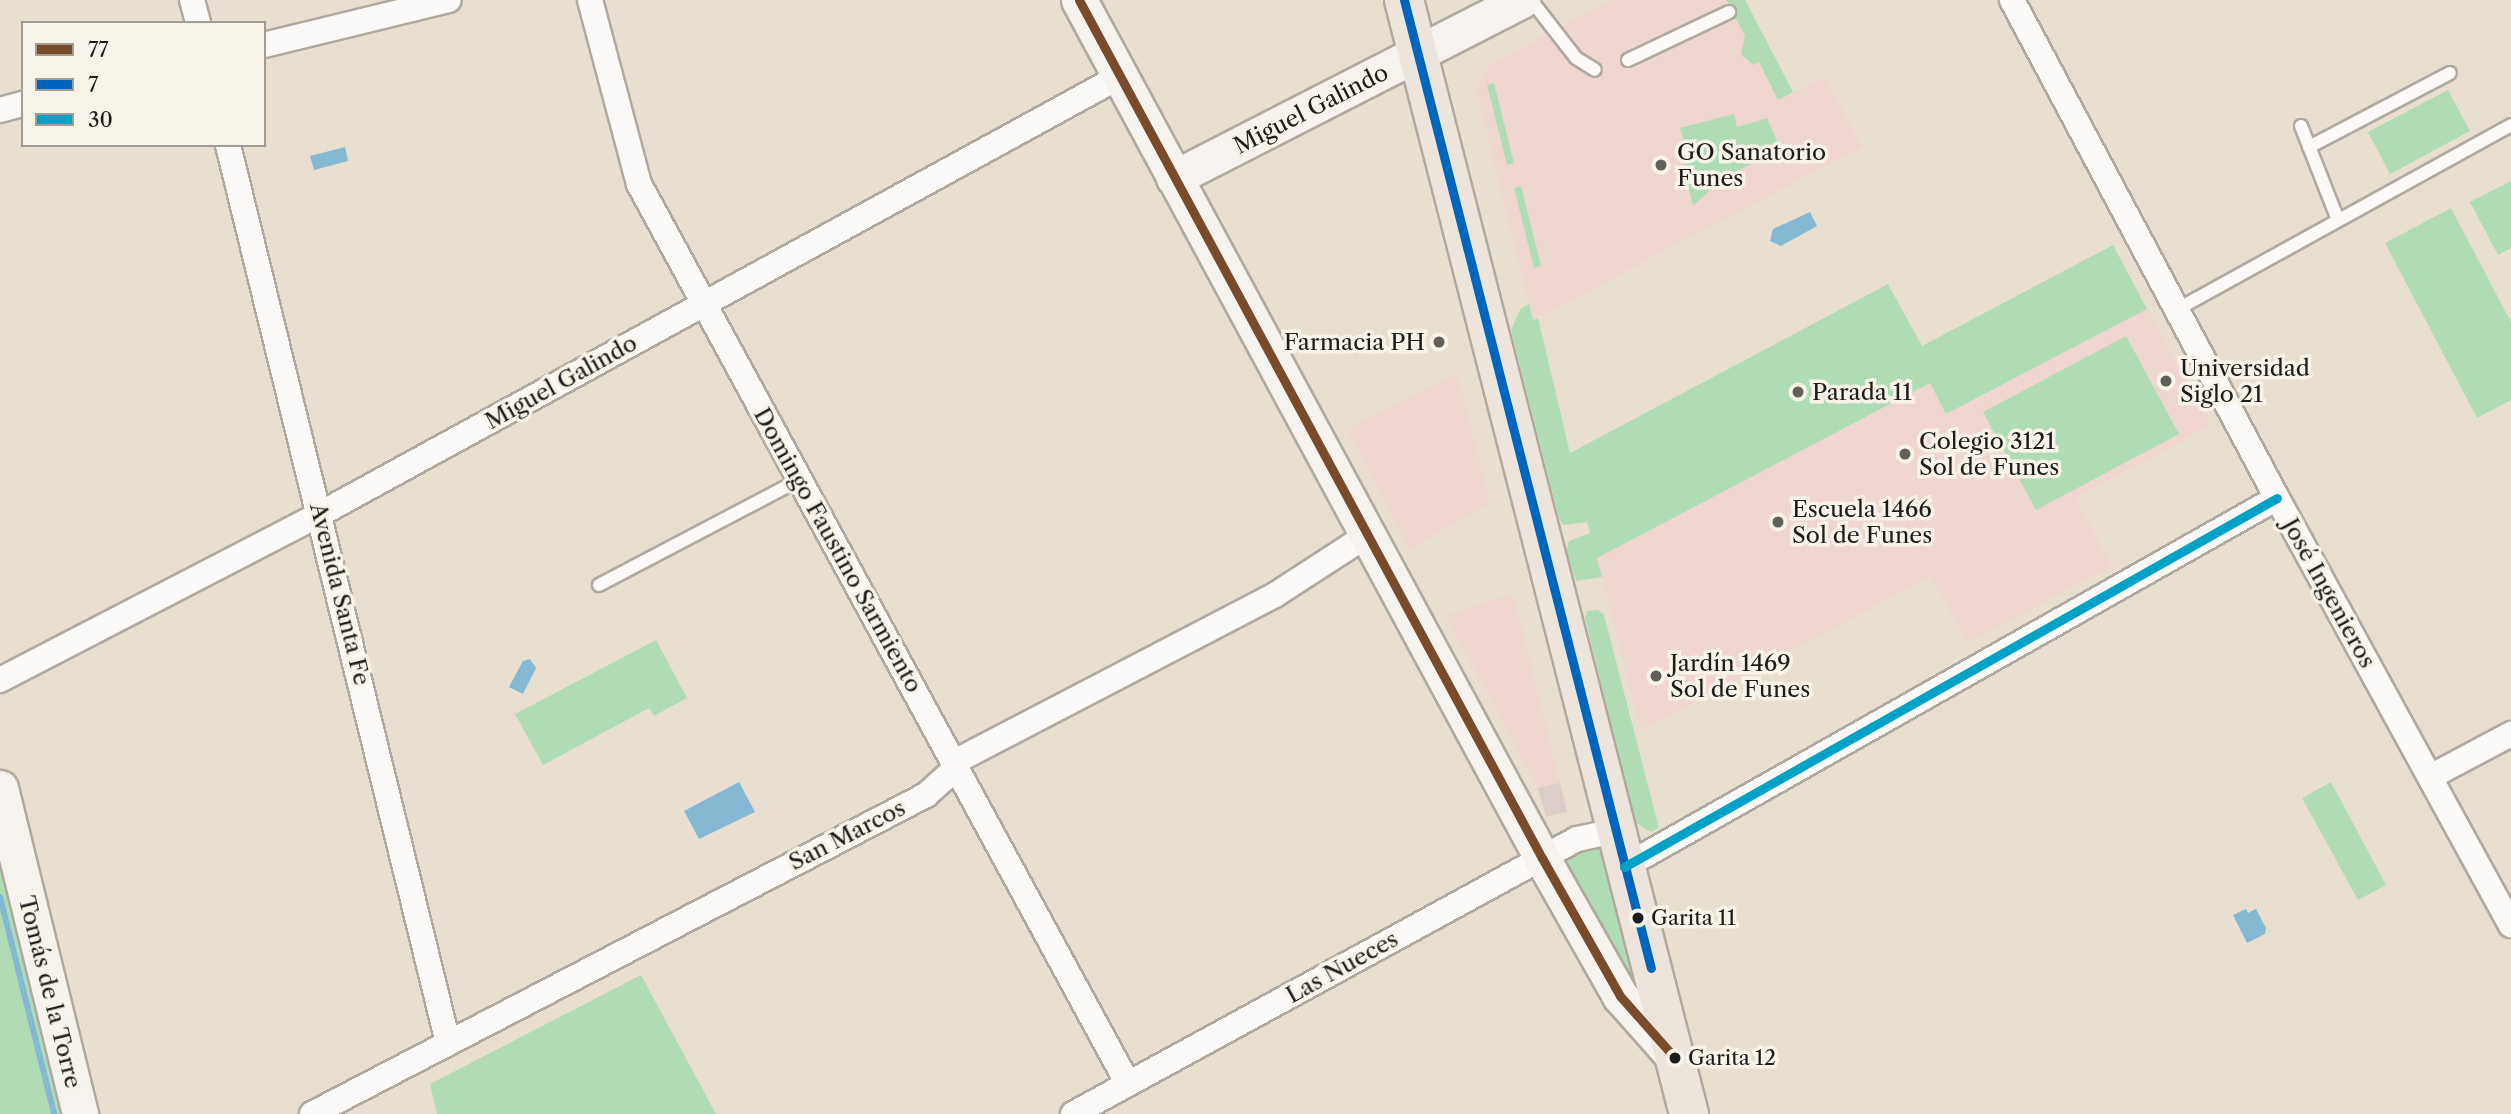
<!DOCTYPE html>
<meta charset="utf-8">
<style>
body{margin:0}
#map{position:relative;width:2511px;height:1114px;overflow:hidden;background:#e8dfd0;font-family:"Libre Caslon Text",serif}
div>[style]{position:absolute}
.built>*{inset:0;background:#f0d6d1}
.industrial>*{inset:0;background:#dcccca}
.green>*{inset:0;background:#afdcb5}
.water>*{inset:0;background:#85b9d3}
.stream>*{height:6px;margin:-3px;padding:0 3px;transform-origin:3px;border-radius:3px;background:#85b9d3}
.roads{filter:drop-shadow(2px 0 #afa9a0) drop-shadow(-2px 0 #afa9a0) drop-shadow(0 2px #afa9a0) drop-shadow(0 -2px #afa9a0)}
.lane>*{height:12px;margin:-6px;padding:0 6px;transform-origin:6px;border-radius:6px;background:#fcfaf8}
.street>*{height:24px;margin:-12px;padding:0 12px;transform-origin:12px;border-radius:12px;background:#fcfaf8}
.secondary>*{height:35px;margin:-17.5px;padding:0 17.5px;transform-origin:17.5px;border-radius:17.5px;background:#f6f2ed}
.primary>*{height:38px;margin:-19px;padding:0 19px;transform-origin:19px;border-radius:19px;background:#ede5dc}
.bus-1>*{height:9px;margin:-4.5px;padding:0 4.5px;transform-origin:4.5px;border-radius:4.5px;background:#7a4b2a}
.bus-2>*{height:9px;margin:-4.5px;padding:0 4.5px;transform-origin:4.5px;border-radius:4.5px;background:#0065bd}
.bus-3>*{height:9px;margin:-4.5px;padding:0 4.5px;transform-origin:4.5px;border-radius:4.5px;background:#01a2c5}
.dots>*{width:19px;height:19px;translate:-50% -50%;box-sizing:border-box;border:4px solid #f7f3e8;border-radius:50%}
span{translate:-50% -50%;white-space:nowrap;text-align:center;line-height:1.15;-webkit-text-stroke:7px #f7f3e8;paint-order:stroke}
.bus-label{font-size:21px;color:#1c1c1c}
.left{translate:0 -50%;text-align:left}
.street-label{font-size:23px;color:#1c1c1c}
.poi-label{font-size:23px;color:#1c1c1c}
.right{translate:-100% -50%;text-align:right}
.legend{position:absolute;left:21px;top:21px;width:245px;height:126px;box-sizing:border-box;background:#f7f3e8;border:2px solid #9f9d96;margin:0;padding:9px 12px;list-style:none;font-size:21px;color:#1c1c1c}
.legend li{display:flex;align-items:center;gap:14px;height:35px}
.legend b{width:35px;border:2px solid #9f9d96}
</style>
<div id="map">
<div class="built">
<div style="clip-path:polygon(1611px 0,1745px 0,1793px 92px,1825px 76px,1862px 147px,1533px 320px,1476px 88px,1492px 64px)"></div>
<div style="clip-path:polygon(2147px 309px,2210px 426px,2076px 498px,2112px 566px,1967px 643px,1931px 576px,1641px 731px,1597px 558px,1930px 383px,1947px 414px)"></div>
<div style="clip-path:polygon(1457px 374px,1490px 503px,1410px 549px,1347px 430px)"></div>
<div style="clip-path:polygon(1513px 594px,1560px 783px,1538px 788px,1446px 616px)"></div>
</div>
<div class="industrial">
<div style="clip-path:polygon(1560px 783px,1567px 812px,1546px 817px,1538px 788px)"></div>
</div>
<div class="green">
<div style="clip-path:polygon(1726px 0,1745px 0,1793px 92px,1778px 100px,1759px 62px,1753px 65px,1741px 54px,1745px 36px)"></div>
<div style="clip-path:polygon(1494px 83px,1514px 163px,1507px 165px,1487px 85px)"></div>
<div style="clip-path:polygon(2448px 90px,2470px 131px,2390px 174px,2368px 132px)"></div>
<div style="clip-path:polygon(1734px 114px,1737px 127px,1767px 118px,1777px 141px,1772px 154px,1724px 177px,1693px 206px,1683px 164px,1690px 162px,1680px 128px)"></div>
<div style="clip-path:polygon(2511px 181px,2511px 248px,2498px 255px,2470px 202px)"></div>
<div style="clip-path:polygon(1521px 186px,1541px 266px,1534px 268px,1514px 188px)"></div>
<div style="clip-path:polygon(2451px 208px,2511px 322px,2511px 400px,2477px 418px,2385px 243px)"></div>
<div style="clip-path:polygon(2113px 245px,2147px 309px,1946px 414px,1930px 383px,1597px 558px,1602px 577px,1576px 581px,1566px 552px,1569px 541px,1590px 533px,1587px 522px,1563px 525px,1559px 518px,1511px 330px,1521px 308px,1529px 304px,1533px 320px,1538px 318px,1570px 453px,1888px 284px,1922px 346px)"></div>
<div style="clip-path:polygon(2126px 336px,2179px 434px,2036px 510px,1983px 412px)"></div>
<div style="clip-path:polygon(1598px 610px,1604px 615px,1659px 828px,1651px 832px,1635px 822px,1585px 617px,1588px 611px)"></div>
<div style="clip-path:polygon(656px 640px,687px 698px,654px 716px,649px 708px,543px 765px,515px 714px)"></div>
<div style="clip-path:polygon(2331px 782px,2386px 885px,2358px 900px,2302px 798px)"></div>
<div style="clip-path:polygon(0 788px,80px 1114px,0 1114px)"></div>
<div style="clip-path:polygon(1594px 846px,1602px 848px,1635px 969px,1634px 979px,1625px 975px,1569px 876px,1568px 860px)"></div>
<div style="clip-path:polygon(641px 975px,716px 1114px,437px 1114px,430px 1084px)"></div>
</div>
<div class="water">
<div style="clip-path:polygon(345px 147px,348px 161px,314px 170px,310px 156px)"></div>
<div style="clip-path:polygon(1810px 212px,1817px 226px,1781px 246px,1770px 241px,1773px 229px)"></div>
<div style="clip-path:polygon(530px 659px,536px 668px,523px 694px,509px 687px,523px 661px)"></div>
<div style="clip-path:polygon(739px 782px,755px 812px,699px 839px,684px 811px)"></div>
<div style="clip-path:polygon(2246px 909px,2248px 913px,2256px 909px,2266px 928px,2265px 934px,2247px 943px,2233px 915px)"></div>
</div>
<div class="stream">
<div style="left:0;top:897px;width:224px;rotate:76deg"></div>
</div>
<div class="roads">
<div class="lane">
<div style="left:1531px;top:0;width:73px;rotate:52.2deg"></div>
<div style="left:1576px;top:58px;width:22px;rotate:32deg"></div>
<div style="left:1628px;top:60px;width:112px;rotate:-25.4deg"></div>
<div style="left:2301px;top:126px;width:101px;rotate:68.5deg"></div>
<div style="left:2309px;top:147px;width:159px;rotate:-27.7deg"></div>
<div style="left:2176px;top:310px;width:383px;rotate:-28.9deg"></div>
<div style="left:599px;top:585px;width:226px;rotate:-27.7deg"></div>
</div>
<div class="street">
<div style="left:192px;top:0;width:24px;rotate:75deg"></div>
<div style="left:590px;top:0;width:190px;rotate:75.1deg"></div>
<div style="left:639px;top:184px;width:1024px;rotate:61.48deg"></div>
<div style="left:2012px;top:0;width:564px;rotate:61.98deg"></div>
<div style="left:2277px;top:498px;width:487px;rotate:61.3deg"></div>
<div style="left:264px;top:45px;width:190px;rotate:-13.7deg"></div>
<div style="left:0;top:110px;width:24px;rotate:-15deg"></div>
<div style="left:228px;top:145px;width:925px;rotate:76.23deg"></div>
<div style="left:0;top:680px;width:360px;rotate:-27.4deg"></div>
<div style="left:320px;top:514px;width:911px;rotate:-28.68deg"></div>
<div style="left:2430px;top:777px;width:92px;rotate:-28deg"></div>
<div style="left:1624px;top:867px;width:750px;rotate:-29.47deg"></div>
<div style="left:312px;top:1114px;width:692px;rotate:-27.45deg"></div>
<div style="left:926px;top:795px;width:40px;rotate:-42deg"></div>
<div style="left:956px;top:768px;width:8px;rotate:-76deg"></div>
<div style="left:958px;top:760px;width:357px;rotate:-27.5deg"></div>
<div style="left:1275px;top:595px;width:108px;rotate:-33deg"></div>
<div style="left:1073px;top:1114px;width:574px;rotate:-28.62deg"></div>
<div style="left:1577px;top:839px;width:39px;rotate:-12deg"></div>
</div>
<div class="secondary">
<div style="left:1079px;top:0;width:975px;rotate:61.65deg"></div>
<div style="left:1542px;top:858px;width:159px;rotate:60.5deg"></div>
<div style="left:1620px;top:996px;width:83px;rotate:48.4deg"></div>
<div style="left:1174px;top:178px;width:391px;rotate:-27.1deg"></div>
<div style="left:0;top:788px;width:336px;rotate:76.2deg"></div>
</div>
<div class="primary">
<div style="left:1404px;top:0;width:1150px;rotate:75.65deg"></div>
</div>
</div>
<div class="bus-1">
<div style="left:1079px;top:0;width:975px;rotate:61.65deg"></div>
<div style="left:1542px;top:858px;width:159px;rotate:60.5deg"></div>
<div style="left:1620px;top:996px;width:83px;rotate:48.4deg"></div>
</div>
<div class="bus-2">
<div style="left:1404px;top:0;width:999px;rotate:75.69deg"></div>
</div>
<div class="bus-3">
<div style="left:1624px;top:867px;width:750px;rotate:-29.47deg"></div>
</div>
<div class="dots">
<div style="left:1661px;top:165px;background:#63605b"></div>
<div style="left:1439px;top:342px;background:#63605b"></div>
<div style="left:2166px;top:381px;background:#63605b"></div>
<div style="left:1798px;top:392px;background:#63605b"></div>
<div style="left:1905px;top:454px;background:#63605b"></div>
<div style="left:1778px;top:522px;background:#63605b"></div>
<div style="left:1656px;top:676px;background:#63605b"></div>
<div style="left:1638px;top:918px;background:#1c1c1c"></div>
<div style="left:1675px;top:1058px;background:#1c1c1c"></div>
</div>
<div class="bus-label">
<span class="left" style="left:1651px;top:918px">Garita 11</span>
<span class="left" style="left:1688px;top:1058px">Garita 12</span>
</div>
<div class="street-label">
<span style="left:1311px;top:109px;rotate:-27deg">Miguel Galindo</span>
<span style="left:561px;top:382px;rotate:-29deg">Miguel Galindo</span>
<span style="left:838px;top:550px;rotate:61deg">Domingo Faustino Sarmiento</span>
<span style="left:2329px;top:593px;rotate:61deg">José Ingenieros</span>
<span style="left:340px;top:594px;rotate:76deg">Avenida Santa Fe</span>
<span style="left:847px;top:835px;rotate:-27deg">San Marcos</span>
<span style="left:1342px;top:967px;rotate:-29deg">Las Nueces</span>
<span style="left:50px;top:992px;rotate:76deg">Tomás de la Torre</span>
</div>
<div class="poi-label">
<span class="left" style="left:1677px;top:165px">GO Sanatorio<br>Funes</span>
<span class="right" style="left:1425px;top:342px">Farmacia PH</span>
<span class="left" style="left:2180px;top:381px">Universidad<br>Siglo 21</span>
<span class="left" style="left:1812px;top:392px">Parada 11</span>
<span class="left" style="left:1919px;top:454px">Colegio 3121<br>Sol de Funes</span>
<span class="left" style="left:1792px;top:522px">Escuela 1466<br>Sol de Funes</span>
<span class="left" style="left:1670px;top:676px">Jardín 1469<br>Sol de Funes</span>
</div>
<ul class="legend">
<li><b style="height:9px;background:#7a4b2a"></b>77</li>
<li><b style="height:9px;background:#0065bd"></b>7</li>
<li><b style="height:9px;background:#01a2c5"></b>30</li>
</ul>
</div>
